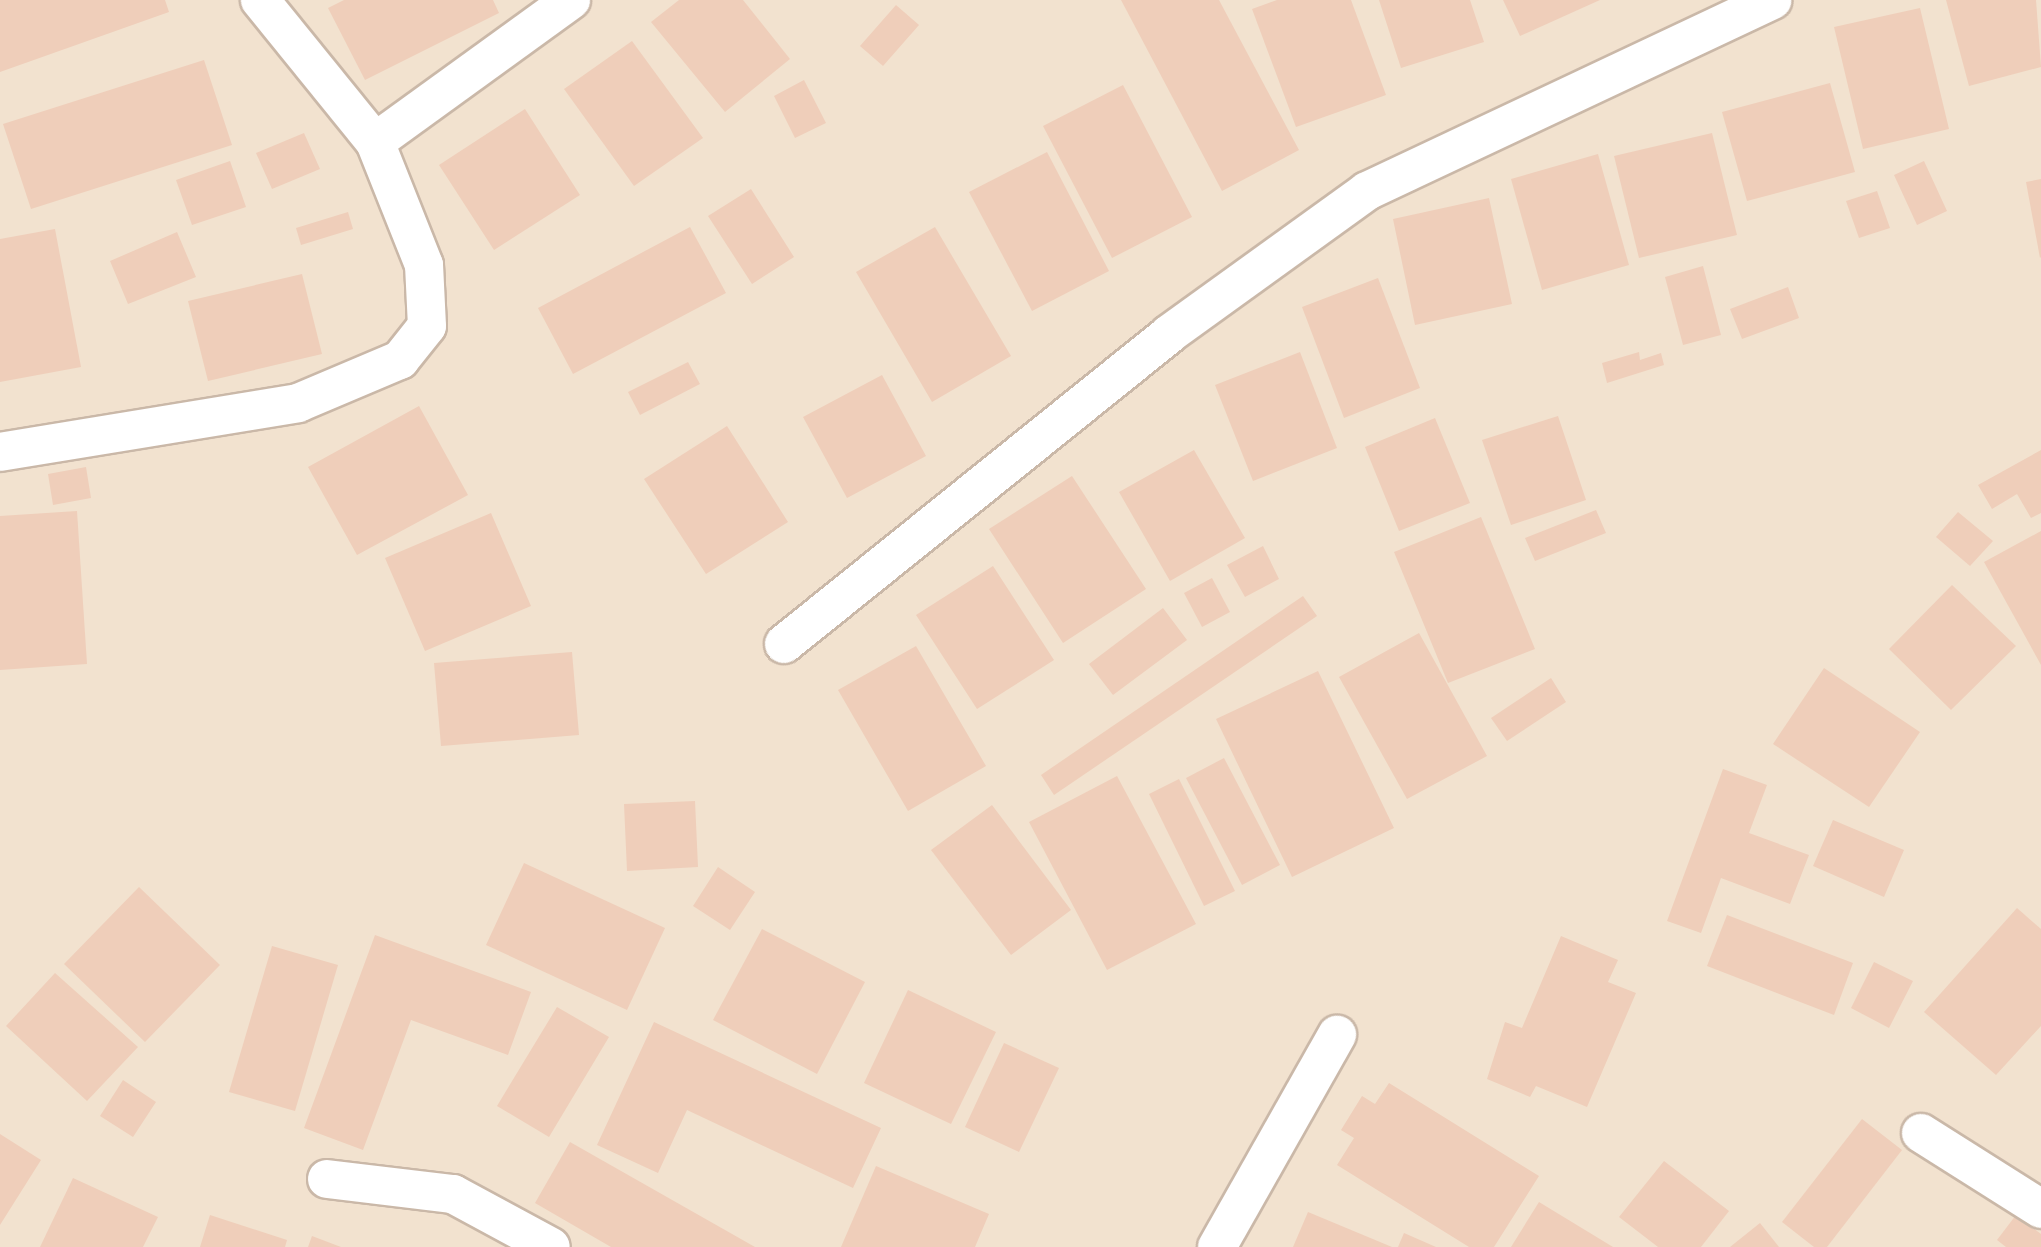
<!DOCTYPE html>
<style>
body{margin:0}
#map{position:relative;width:2041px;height:1247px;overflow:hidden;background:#fbf0e1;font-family:"Open Sans",sans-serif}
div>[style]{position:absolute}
.residential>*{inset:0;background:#f2e2cf}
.building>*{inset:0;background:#efceba}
.roads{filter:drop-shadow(2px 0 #cab8a8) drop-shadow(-2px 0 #cab8a8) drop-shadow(0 2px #cab8a8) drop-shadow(0 -2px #cab8a8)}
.street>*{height:38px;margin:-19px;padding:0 19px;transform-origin:19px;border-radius:19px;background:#fff}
span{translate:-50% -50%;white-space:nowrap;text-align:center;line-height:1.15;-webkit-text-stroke:6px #fef5e6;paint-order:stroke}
</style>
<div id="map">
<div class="residential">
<div style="clip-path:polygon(0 0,2041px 0,2041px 1247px,0 1247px)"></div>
</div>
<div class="building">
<div style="clip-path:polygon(0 0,165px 0,169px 12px,0 72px)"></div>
<div style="clip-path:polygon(344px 0,493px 0,499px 13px,365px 80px,328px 8px)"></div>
<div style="clip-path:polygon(679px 0,743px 0,790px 59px,725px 112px,651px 22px)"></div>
<div style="clip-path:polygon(1121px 0,1219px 0,1299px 150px,1222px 191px)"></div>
<div style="clip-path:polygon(1277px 0,1351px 0,1386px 95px,1296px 127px,1252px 9px)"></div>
<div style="clip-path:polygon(1379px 0,1470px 0,1484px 42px,1401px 68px)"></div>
<div style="clip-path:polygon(1503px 0,1600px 0,1520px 36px)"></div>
<div style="clip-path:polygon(1946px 0,2036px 0,2041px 67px,1969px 86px)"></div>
<div style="clip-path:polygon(896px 5px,919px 25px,883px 66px,860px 46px)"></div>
<div style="clip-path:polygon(1920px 8px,1949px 129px,1863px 149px,1834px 27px)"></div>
<div style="clip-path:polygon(632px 41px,703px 138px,634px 186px,564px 89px)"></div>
<div style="clip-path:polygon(204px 60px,232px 145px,31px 209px,3px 124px)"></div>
<div style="clip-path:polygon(804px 80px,826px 123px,795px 138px,774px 96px)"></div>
<div style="clip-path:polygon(1830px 83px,1855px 172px,1747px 201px,1722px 112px)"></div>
<div style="clip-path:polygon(1123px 85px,1192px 217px,1112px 258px,1043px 126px)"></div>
<div style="clip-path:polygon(525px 109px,580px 195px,494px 250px,439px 165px)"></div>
<div style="clip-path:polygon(304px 133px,320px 169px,272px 189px,256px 153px)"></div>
<div style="clip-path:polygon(1712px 133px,1737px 235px,1639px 258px,1614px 156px)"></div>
<div style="clip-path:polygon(1047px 152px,1109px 271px,1032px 311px,969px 192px)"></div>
<div style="clip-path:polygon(1598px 154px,1629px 265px,1542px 290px,1511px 179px)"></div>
<div style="clip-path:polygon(230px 161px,246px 207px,192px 225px,176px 180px)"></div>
<div style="clip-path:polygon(1924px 161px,1947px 211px,1917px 225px,1894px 175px)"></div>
<div style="clip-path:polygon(2041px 179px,2041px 257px,2040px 258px,2026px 182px)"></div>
<div style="clip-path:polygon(751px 189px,794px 257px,752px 284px,708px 216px)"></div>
<div style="clip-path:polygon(1877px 191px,1890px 228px,1859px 238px,1846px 201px)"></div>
<div style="clip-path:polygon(1489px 198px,1512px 304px,1415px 325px,1393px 219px)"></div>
<div style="clip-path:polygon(348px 212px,353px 229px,301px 245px,296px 228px)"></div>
<div style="clip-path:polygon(690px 227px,726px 293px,573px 374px,538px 308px)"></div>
<div style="clip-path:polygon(935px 227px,1011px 356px,932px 402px,856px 272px)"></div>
<div style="clip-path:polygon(55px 229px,81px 367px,0 382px,0 239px)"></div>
<div style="clip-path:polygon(177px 232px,196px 277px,128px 304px,110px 261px)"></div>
<div style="clip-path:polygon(1703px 266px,1721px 335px,1683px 345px,1665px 277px)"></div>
<div style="clip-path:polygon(302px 274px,322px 354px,208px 381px,188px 301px)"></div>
<div style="clip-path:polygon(1378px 278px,1420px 388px,1344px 418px,1302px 307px)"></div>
<div style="clip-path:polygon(1788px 287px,1799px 318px,1742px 339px,1730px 309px)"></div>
<div style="clip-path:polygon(1300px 352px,1337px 448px,1253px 481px,1215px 385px)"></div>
<div style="clip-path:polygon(1639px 352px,1640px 360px,1661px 353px,1664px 365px,1607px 383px,1602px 363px)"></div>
<div style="clip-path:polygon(688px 362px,700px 384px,640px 415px,628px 392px)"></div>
<div style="clip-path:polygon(882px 375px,926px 456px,847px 498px,803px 417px)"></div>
<div style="clip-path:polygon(419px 406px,468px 495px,357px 555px,308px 467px)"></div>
<div style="clip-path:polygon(1558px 416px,1586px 500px,1511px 525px,1482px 440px)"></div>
<div style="clip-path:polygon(1435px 418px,1470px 503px,1399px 531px,1365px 447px)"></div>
<div style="clip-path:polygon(727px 426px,788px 522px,706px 574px,644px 479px)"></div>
<div style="clip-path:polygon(1194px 450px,1245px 538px,1170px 581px,1119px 492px)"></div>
<div style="clip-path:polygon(2041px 450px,2041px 513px,2031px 518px,2017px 494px,1992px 509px,1978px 485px)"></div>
<div style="clip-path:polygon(86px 467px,91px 498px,53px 505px,48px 474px)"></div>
<div style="clip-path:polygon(1072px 476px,1146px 589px,1063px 643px,989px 529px)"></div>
<div style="clip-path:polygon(1596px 510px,1606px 533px,1535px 561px,1525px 538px)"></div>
<div style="clip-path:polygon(77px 511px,87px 664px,0 670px,0 516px)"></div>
<div style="clip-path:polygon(1958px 512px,1993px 541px,1970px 566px,1936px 537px)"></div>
<div style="clip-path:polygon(491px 513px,531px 606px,425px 651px,385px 558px)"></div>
<div style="clip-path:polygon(1481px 517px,1535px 649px,1448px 683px,1394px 552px)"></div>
<div style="clip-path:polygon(2041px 531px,2041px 665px,1984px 562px)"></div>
<div style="clip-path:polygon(1263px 546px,1279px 579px,1245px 597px,1227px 565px)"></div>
<div style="clip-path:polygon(993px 566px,1054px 660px,977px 709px,916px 615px)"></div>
<div style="clip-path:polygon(1212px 578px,1230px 612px,1202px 627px,1184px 593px)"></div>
<div style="clip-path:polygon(1952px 585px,2016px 646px,1951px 710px,1889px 649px)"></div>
<div style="clip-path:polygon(1303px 596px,1317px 616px,1054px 795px,1041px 775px)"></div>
<div style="clip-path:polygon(1163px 608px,1187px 640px,1113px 695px,1089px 664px)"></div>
<div style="clip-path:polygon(1419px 633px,1487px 756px,1407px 799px,1339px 677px)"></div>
<div style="clip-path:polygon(916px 646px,986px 766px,908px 811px,838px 690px)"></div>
<div style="clip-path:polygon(572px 652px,579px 735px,441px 746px,434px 663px)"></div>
<div style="clip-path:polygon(1824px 668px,1920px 732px,1869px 807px,1773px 744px)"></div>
<div style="clip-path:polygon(1318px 671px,1394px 828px,1292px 877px,1216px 719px)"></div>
<div style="clip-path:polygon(1551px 678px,1566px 702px,1507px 741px,1491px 718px)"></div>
<div style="clip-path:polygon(1224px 758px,1280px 865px,1242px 885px,1186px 778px)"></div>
<div style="clip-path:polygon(1723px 769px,1767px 785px,1749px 833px,1809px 855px,1790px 904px,1721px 878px,1701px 933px,1667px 921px)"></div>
<div style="clip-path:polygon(1117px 776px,1196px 924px,1107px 970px,1029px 822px)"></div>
<div style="clip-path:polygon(1179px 779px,1235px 891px,1204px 906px,1149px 794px)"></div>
<div style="clip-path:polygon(695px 801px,698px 867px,627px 871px,624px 804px)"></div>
<div style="clip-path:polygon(992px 805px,1071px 910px,1011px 955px,931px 850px)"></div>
<div style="clip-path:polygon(1833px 820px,1904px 850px,1884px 897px,1813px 866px)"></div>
<div style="clip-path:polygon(524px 863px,665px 928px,627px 1010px,486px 945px)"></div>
<div style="clip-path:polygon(718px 867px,755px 892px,730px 930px,693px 906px)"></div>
<div style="clip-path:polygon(139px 887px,220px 965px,145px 1042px,64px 964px)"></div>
<div style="clip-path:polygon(2017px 908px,2041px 929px,2041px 1026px,1996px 1075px,1924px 1012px)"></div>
<div style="clip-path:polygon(1727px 915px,1853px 963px,1834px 1015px,1707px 966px)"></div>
<div style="clip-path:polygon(762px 929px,865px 982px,817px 1074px,713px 1020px)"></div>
<div style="clip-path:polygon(375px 935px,531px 992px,508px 1055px,411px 1020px,363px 1150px,304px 1128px)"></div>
<div style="clip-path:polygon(1561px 936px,1618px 960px,1608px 982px,1636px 993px,1587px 1107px,1536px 1086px,1530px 1097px,1487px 1079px,1505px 1022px,1522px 1028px)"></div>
<div style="clip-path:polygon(272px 946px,338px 965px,295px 1111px,229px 1092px)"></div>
<div style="clip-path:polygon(1874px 962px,1913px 981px,1889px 1028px,1851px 1008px)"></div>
<div style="clip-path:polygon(55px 973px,138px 1047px,87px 1101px,6px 1026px)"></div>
<div style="clip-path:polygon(908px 990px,996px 1032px,951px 1124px,864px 1083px)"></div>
<div style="clip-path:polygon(557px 1007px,609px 1037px,549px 1137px,497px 1106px)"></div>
<div style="clip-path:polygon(654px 1022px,881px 1128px,853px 1188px,687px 1110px,658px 1173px,597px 1145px)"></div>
<div style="clip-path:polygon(1004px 1043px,1059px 1068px,1019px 1152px,965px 1127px)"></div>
<div style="clip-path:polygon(123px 1080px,156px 1102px,133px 1137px,100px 1116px)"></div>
<div style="clip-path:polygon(1389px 1083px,1539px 1176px,1494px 1247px,1469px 1247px,1337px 1165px,1354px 1138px,1341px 1130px,1362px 1096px,1375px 1104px)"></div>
<div style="clip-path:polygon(1862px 1119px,1902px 1150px,1827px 1247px,1814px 1247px,1782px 1222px)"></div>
<div style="clip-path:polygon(0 1134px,41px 1160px,0 1225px)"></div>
<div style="clip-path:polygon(570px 1142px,755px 1247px,611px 1247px,535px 1203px)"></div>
<div style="clip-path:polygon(1664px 1161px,1729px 1211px,1701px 1247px,1658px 1247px,1619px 1217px)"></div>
<div style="clip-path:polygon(876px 1166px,989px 1214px,975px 1247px,841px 1247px)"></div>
<div style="clip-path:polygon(73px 1178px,158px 1217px,143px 1247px,40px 1247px)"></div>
<div style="clip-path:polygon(1539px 1202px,1613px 1247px,1511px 1247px)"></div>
<div style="clip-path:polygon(1308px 1212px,1392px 1247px,1293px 1247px)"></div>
<div style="clip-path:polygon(210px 1215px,287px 1240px,285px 1247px,200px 1247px)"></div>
<div style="clip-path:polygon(2016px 1215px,2041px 1234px,2041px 1247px,2006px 1247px,1997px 1240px)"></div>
<div style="clip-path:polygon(1760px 1223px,1779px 1247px,1730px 1247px)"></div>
<div style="clip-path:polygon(1404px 1233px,1436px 1247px,1398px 1247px)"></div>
<div style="clip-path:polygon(312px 1236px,341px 1247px,308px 1247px)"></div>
</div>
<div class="roads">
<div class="street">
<div style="left:375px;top:142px;width:242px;rotate:-35.9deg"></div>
<div style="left:0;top:452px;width:302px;rotate:-9.3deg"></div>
<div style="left:298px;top:403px;width:111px;rotate:-22.9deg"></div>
<div style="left:400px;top:360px;width:43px;rotate:-51.5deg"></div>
<div style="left:427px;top:326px;width:61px;rotate:-92.8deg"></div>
<div style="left:424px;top:265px;width:132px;rotate:-111.7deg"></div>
<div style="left:375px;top:142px;width:183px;rotate:-129deg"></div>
<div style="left:784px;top:644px;width:494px;rotate:-38.8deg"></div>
<div style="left:1169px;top:334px;width:244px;rotate:-35.8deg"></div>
<div style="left:1367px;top:191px;width:448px;rotate:-25.2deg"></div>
<div style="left:1921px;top:1133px;width:142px;rotate:32.3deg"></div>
<div style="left:327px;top:1179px;width:127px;rotate:6.8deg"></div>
<div style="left:453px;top:1194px;width:111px;rotate:28.4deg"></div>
<div style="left:1217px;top:1247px;width:244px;rotate:-60.5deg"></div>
</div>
</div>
</div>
